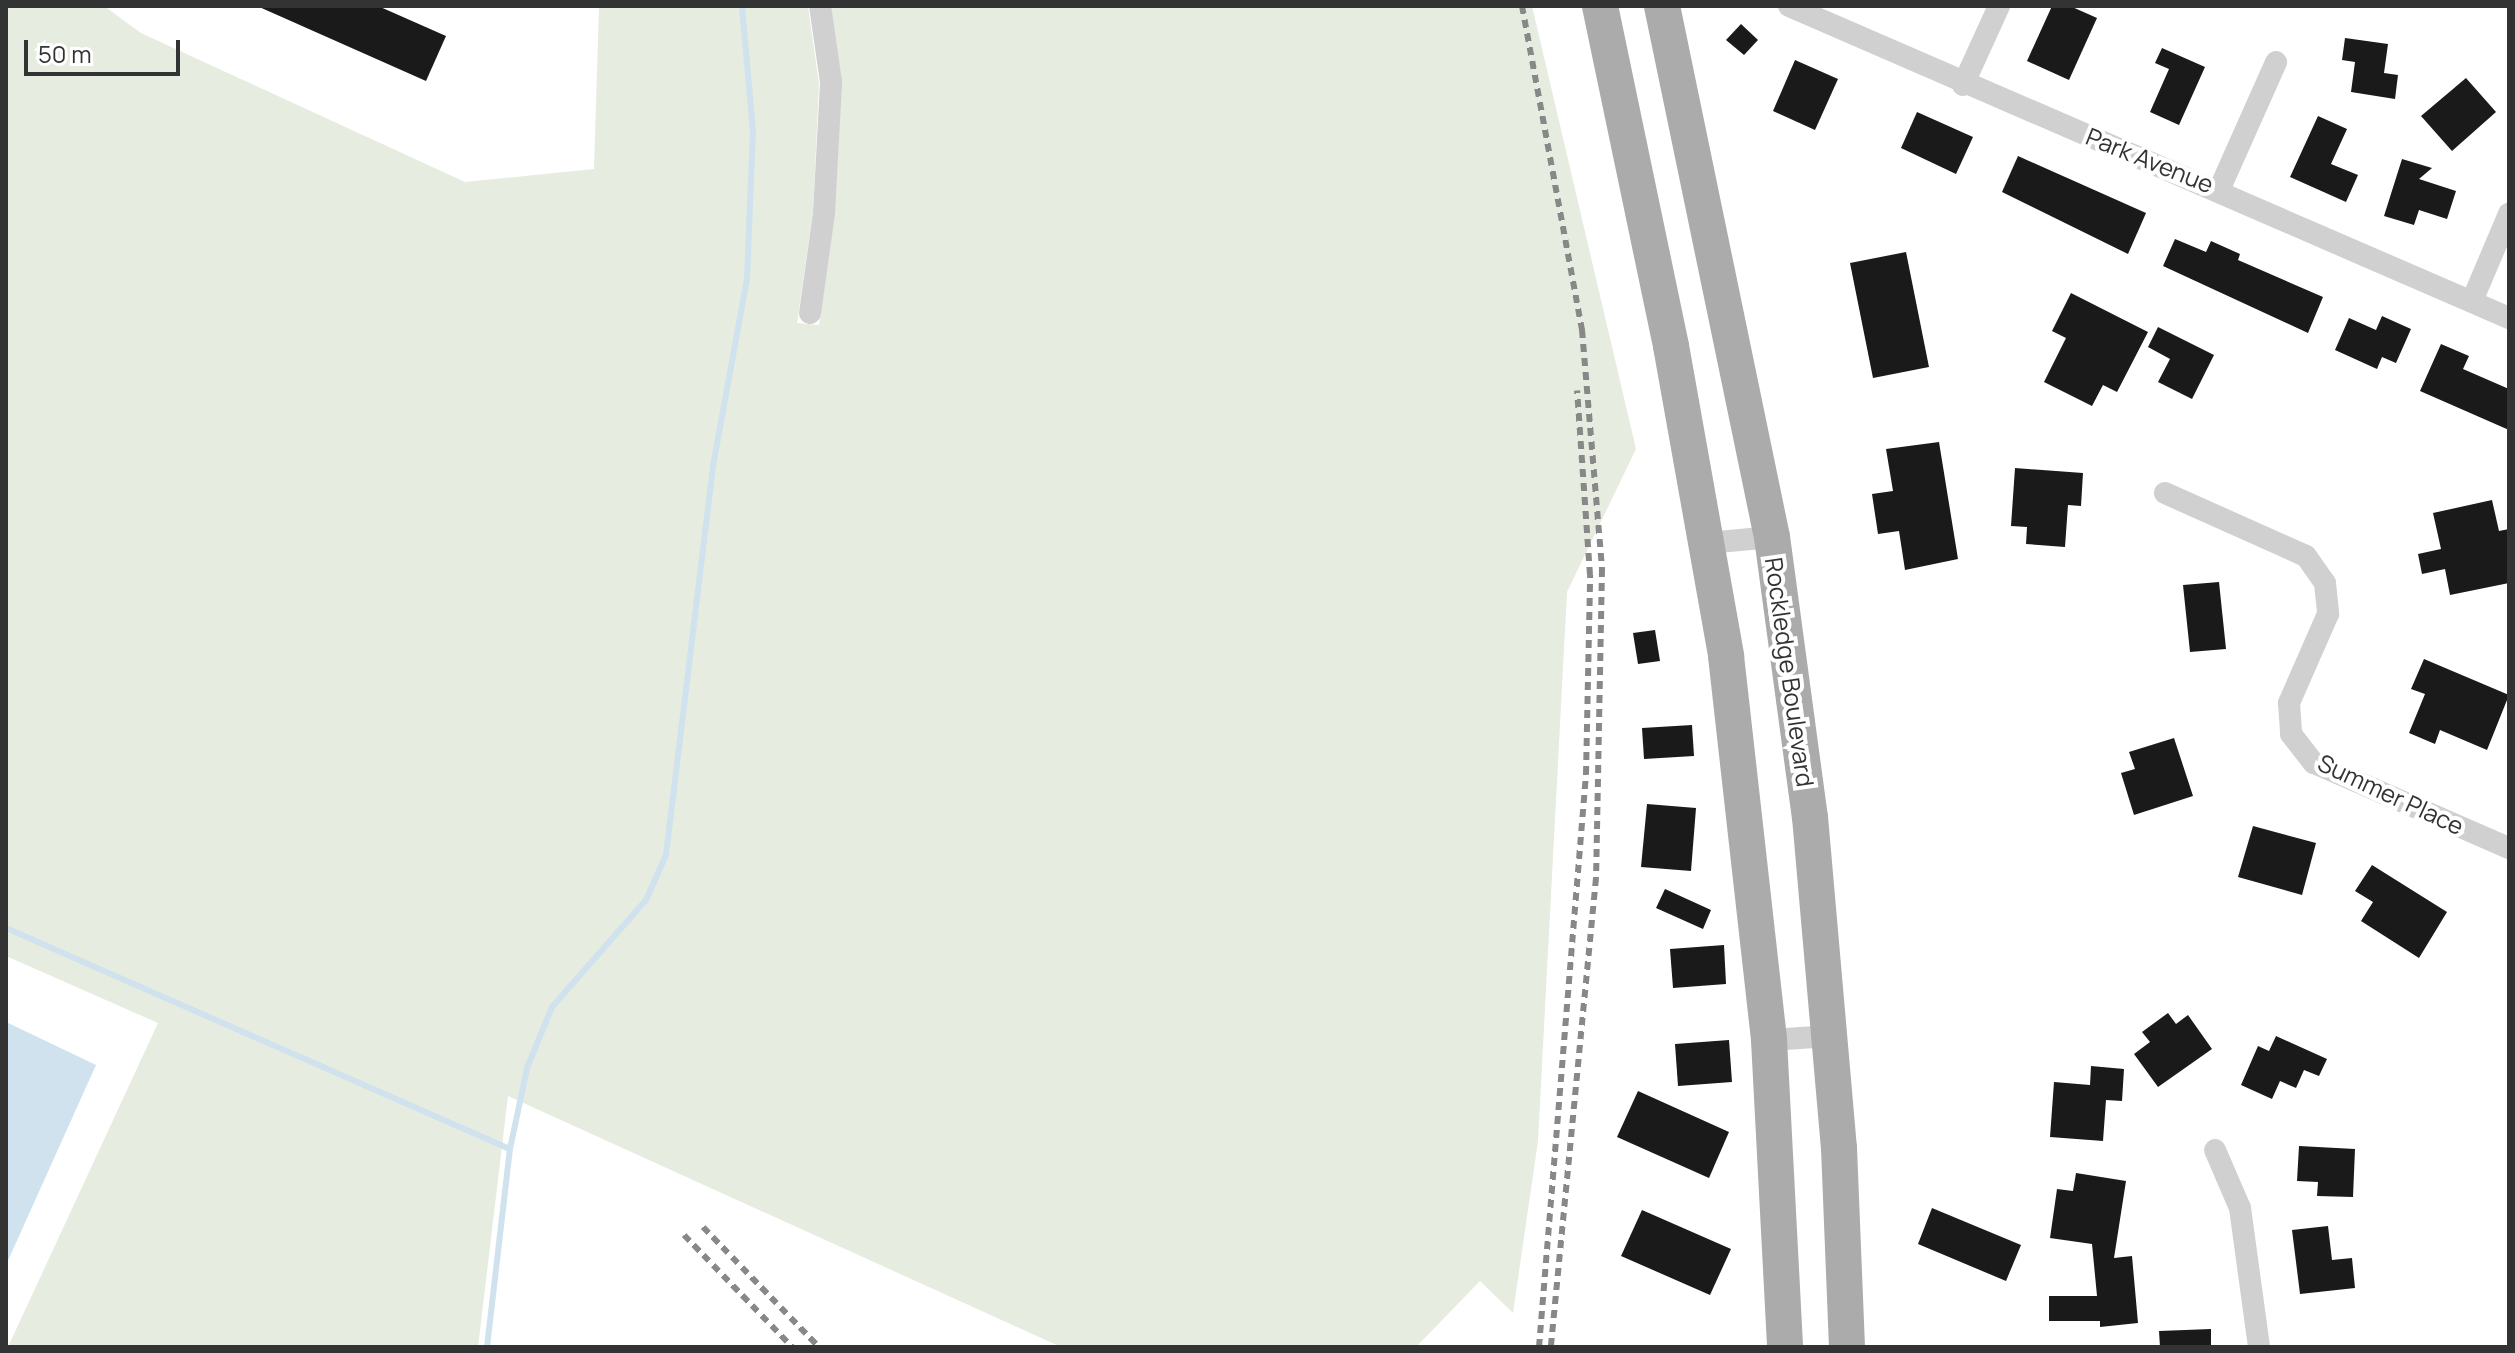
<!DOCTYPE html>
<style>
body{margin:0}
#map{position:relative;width:2515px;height:1353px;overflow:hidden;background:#fff;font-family:Manrope,sans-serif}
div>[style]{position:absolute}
.green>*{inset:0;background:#e6ecdf}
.water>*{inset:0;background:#cfe2ee}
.stream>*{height:6px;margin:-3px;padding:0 3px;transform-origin:3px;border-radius:3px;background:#cfe2ee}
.building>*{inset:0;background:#1a1a1a}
.street>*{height:22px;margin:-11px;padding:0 11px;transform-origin:11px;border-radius:11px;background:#d0d0d0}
.primary>*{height:36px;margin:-18px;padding:0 18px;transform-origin:18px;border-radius:18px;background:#ababab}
.rail>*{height:6px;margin-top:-3px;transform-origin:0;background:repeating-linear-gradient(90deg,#888 0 8px,transparent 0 14px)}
span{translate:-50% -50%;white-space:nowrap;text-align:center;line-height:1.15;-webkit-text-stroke:8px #fff;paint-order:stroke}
.street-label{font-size:24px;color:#333}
.frame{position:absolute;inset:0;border:8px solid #333;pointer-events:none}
.scale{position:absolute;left:24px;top:40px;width:156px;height:36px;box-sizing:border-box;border:4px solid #333;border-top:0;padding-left:10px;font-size:24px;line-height:28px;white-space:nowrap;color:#333;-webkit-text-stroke:6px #fff;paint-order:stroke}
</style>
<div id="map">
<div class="green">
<div style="clip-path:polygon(6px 6px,104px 6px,141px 33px,465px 182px,594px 169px,599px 6px,808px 6px,819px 84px,813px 212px,797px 323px,819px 325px,835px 212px,831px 6px,1532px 6px,1636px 449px,1567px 592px,1538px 1141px,1513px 1313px,1480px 1281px,1416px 1347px,1061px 1347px,508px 1096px,478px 1347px,8px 1347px,158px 1023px,6px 956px)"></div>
</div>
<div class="water">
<div style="clip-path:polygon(6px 1022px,96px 1065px,6px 1265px)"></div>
</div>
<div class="stream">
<div style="left:6px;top:928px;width:550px;rotate:23.68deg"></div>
<div style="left:487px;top:1347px;width:199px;rotate:-83.4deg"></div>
<div style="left:510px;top:1149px;width:83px;rotate:-78.1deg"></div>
<div style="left:527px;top:1068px;width:66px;rotate:-67.7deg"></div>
<div style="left:552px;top:1007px;width:142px;rotate:-48.7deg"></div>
<div style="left:646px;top:900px;width:49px;rotate:-66deg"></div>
<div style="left:666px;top:855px;width:392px;rotate:-83.1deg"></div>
<div style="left:713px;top:466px;width:190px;rotate:-79.7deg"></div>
<div style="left:747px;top:279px;width:147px;rotate:-87.7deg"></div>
<div style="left:753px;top:132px;width:126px;rotate:-95deg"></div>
</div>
<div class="building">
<div style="clip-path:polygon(257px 6px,378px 6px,446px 36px,426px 81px)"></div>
<div style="clip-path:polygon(2052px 6px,2070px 6px,2097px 18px,2069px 80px,2027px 61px)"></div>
<div style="clip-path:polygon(1741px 24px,1758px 40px,1744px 55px,1726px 40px)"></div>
<div style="clip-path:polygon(2345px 38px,2388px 44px,2384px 73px,2398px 75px,2395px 99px,2351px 92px,2355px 62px,2342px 60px)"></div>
<div style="clip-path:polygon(2162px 48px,2205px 67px,2179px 125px,2150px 112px,2169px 69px,2155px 63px)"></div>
<div style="clip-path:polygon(1795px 60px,1838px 79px,1815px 130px,1773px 111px)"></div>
<div style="clip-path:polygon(2466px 78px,2496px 112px,2452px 151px,2421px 116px)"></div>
<div style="clip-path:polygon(1917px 112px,1973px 137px,1956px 174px,1901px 148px)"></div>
<div style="clip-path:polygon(2318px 116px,2347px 129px,2331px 164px,2358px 175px,2346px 202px,2290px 177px)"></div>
<div style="clip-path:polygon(2018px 156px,2146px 213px,2128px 254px,2002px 192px)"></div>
<div style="clip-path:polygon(2402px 159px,2432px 168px,2419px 179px,2456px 191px,2447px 219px,2419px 210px,2414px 225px,2384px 216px)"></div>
<div style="clip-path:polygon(2175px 239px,2206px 252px,2211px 241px,2240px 254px,2238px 260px,2323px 297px,2308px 333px,2163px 266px)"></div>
<div style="clip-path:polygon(1906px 252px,1929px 367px,1873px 378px,1850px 263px)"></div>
<div style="clip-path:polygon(2071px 293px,2148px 332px,2117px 392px,2103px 385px,2092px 406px,2044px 382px,2066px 338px,2052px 331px)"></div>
<div style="clip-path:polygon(2382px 316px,2411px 329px,2396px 363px,2382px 357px,2377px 369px,2335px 350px,2349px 318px,2376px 330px)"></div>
<div style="clip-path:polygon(2158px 327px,2214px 355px,2192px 399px,2158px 382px,2170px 359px,2148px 347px)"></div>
<div style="clip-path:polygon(2441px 344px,2469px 356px,2463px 369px,2509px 389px,2509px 430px,2420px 391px)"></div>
<div style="clip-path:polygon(1939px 442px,1958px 559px,1905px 570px,1899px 531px,1878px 534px,1872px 494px,1893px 491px,1886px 449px)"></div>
<div style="clip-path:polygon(2015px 468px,2083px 473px,2081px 506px,2068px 505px,2065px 547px,2026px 544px,2027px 527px,2011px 526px)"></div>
<div style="clip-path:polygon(2492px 500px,2499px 531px,2509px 529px,2509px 583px,2450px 595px,2445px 569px,2422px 574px,2418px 554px,2441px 549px,2433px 513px)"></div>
<div style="clip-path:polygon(2219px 582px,2226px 649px,2190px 652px,2183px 585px)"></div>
<div style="clip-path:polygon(1655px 630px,1660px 661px,1638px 664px,1633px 633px)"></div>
<div style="clip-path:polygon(2424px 659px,2509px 695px,2487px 750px,2440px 730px,2435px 744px,2409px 733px,2425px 694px,2411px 689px)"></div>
<div style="clip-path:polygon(1692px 725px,1694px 756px,1644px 759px,1642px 728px)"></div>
<div style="clip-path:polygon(2174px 738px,2193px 796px,2134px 815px,2121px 773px,2135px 769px,2129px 752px)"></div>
<div style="clip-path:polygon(1647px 804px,1696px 808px,1691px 871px,1641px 867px)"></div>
<div style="clip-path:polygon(2253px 826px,2316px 843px,2302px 895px,2238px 877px)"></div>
<div style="clip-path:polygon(2372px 865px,2447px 912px,2419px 958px,2361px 921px,2373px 902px,2355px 891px)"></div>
<div style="clip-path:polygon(1665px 889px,1711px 910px,1703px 929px,1656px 908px)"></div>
<div style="clip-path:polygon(1724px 945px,1726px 984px,1673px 988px,1670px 949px)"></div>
<div style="clip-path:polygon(2168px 1013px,2176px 1024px,2188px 1015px,2212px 1049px,2158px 1087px,2134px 1054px,2150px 1042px,2142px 1032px)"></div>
<div style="clip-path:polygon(2276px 1036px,2327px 1059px,2319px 1076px,2304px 1070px,2296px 1088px,2280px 1081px,2272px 1099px,2241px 1085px,2258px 1046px,2269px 1051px)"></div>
<div style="clip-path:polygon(1729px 1040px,1732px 1082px,1678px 1086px,1675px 1044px)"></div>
<div style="clip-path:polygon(2091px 1066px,2124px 1069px,2122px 1101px,2106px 1100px,2103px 1141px,2050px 1137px,2054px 1082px,2090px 1085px)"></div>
<div style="clip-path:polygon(1638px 1091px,1729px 1132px,1709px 1178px,1617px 1137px)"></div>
<div style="clip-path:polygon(2299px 1146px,2355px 1149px,2353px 1197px,2317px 1196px,2318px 1182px,2297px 1181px)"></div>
<div style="clip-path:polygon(2076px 1173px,2126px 1181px,2114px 1258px,2132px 1256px,2138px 1323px,2100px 1327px,2100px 1321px,2049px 1321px,2049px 1296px,2097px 1296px,2092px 1244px,2050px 1238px,2057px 1189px,2073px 1191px)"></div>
<div style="clip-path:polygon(1932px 1208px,2021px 1245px,2006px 1281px,1918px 1244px)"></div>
<div style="clip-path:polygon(1642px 1210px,1731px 1249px,1710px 1295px,1621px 1256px)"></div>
<div style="clip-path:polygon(2328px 1226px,2332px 1260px,2352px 1258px,2355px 1288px,2300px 1294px,2292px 1230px)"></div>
<div style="clip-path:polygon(2211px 1329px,2211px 1347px,2160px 1347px,2159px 1331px)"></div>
</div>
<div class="street">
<div style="left:1789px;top:6px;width:785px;rotate:23.43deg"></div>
<div style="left:1963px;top:85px;width:87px;rotate:-65.5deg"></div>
<div style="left:2220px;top:188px;width:138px;rotate:-66deg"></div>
<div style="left:2472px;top:301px;width:95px;rotate:-67deg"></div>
<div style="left:810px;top:313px;width:101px;rotate:-82deg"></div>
<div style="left:824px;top:213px;width:131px;rotate:-86.9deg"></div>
<div style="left:831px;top:82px;width:77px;rotate:-98.2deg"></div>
<div style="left:2165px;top:493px;width:154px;rotate:24.1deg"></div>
<div style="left:2306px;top:556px;width:33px;rotate:55deg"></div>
<div style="left:2325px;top:583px;width:31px;rotate:84deg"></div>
<div style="left:2328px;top:614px;width:97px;rotate:113.7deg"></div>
<div style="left:2289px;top:703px;width:31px;rotate:86deg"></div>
<div style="left:2291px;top:734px;width:37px;rotate:52deg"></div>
<div style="left:2314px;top:763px;width:213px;rotate:23.6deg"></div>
<div style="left:1708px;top:543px;width:64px;rotate:-5.4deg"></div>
<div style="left:1769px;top:1040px;width:61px;rotate:-3.8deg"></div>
<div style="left:2215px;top:1150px;width:63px;rotate:66.7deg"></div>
<div style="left:2240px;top:1208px;width:140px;rotate:82.2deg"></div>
</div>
<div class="primary">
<div style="left:1600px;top:6px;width:347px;rotate:78.2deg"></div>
<div style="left:1671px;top:346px;width:315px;rotate:79.9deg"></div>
<div style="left:1726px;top:656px;width:386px;rotate:83.6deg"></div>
<div style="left:1769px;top:1040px;width:307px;rotate:87deg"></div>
<div style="left:1662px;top:6px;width:542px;rotate:78.3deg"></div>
<div style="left:1772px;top:537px;width:283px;rotate:82.3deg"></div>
<div style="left:1810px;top:817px;width:332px;rotate:85deg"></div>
<div style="left:1839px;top:1148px;width:199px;rotate:87.7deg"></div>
</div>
<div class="rail">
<div style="left:1522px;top:6px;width:330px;rotate:79.5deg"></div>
<div style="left:1582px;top:330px;width:240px;rotate:85.2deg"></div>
<div style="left:1602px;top:569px;width:309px;rotate:91.1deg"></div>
<div style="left:1596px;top:878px;width:471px;rotate:95.5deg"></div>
<div style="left:703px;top:1227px;width:167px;rotate:46deg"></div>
<div style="left:684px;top:1235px;width:156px;rotate:46deg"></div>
<div style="left:1539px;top:1347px;width:575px;rotate:-85.31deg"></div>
<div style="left:1586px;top:774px;width:199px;rotate:-88.8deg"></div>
<div style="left:1590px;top:575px;width:185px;rotate:-94deg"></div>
</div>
<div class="street-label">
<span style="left:2150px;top:160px;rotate:22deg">Park Avenue</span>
<span style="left:1790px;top:672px;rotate:82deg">Rockledge Boulevard</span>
<span style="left:2391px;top:794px;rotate:25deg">Summer Place</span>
</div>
<div class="frame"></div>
<div class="scale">50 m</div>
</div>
